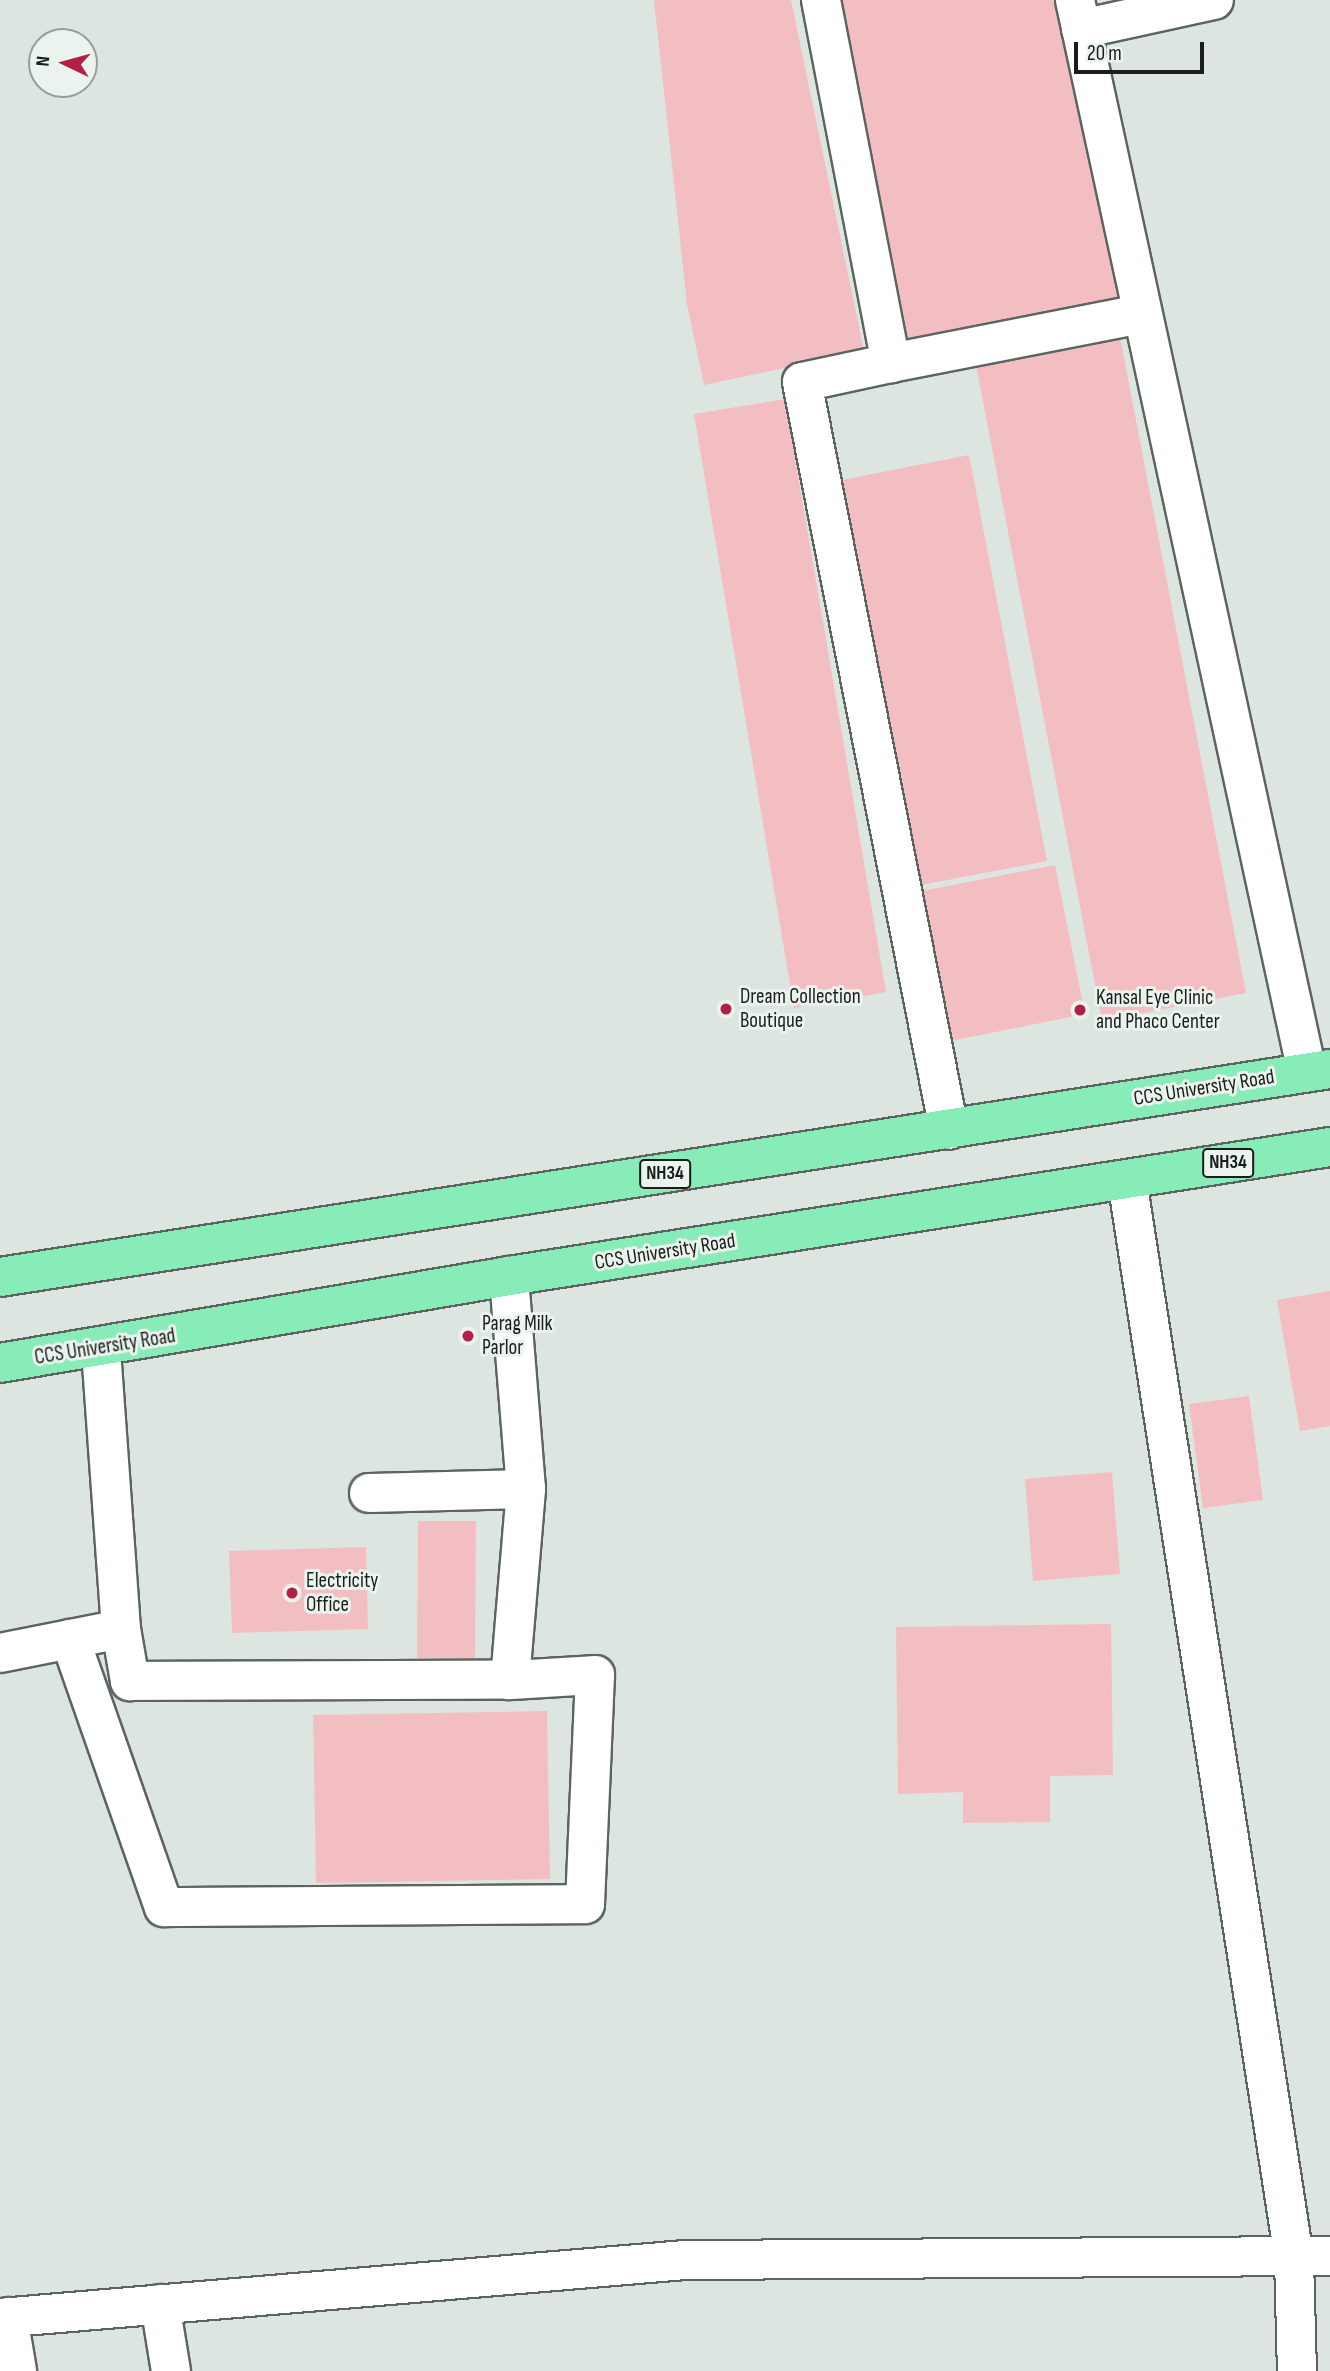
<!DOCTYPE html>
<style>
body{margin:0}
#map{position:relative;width:1330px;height:2371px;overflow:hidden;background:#dde5e0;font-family:"Sofia Sans Condensed",sans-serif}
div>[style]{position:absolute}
.building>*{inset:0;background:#f3bec2}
.roads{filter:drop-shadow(2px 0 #5c645f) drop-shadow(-2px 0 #5c645f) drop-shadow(0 2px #5c645f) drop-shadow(0 -2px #5c645f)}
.minor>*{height:38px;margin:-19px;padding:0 19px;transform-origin:19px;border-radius:19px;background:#fff}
.highway>*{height:38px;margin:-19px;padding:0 19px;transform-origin:19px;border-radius:19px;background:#87ecb7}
.dots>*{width:19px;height:19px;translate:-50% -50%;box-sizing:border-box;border:4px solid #eaf3ed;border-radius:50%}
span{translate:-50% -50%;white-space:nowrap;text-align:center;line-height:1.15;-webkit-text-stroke:6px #eaf3ed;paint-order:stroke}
.shield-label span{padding:2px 5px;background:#eaf3ed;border:2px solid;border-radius:5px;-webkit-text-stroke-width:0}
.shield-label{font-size:19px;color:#1a1d1b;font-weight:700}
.poi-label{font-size:21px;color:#1a1d1b}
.left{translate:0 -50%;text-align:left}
.street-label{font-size:21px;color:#1a1d1b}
.north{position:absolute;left:28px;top:28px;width:70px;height:70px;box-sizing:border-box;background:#eaf3ed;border:2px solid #979d99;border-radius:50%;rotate:275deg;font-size:19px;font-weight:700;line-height:28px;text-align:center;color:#1a1d1b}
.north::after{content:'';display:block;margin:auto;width:24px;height:32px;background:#b22047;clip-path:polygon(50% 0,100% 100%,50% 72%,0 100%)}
.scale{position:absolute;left:1074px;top:42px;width:130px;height:32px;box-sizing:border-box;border:4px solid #1a1d1b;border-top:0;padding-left:9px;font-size:21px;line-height:24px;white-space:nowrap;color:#1a1d1b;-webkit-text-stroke:5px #eaf3ed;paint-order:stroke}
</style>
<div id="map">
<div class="building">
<div style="clip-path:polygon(654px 0,791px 0,864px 351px,704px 385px,687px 304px)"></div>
<div style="clip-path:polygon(832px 0,1056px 0,1120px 310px,905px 355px)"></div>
<div style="clip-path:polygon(1120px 337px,1246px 993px,1102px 1021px,976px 365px)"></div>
<div style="clip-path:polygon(785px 399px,886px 992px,794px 1008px,694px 414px)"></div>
<div style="clip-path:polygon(969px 455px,1047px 861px,916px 886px,837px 481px)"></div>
<div style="clip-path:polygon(1055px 865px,1085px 1014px,946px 1042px,917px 892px)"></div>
<div style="clip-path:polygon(1330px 1291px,1330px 1426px,1300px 1431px,1277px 1300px)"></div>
<div style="clip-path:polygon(1249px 1396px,1263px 1500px,1203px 1508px,1189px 1404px)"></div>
<div style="clip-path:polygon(1112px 1472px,1120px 1574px,1033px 1581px,1025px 1479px)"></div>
<div style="clip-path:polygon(418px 1521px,476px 1521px,475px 1658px,417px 1658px)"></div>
<div style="clip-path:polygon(366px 1547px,368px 1629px,232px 1633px,229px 1551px)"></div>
<div style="clip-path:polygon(1111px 1624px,1113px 1775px,1050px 1776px,1050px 1822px,963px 1823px,963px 1792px,898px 1794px,896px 1627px)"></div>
<div style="clip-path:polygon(547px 1711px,550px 1879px,316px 1883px,313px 1715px)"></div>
</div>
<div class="roads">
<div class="minor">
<div style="left:821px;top:0;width:370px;rotate:79.1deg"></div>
<div style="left:891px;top:363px;width:91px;rotate:167.9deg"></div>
<div style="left:802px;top:382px;width:762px;rotate:78.88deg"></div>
<div style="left:1075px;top:0;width:1097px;rotate:77.79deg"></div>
<div style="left:1081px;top:29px;width:136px;rotate:-12.3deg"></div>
<div style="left:891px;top:363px;width:255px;rotate:-11.1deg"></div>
<div style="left:1127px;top:1180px;width:1091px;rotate:81.19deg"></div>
<div style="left:1294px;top:2258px;width:113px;rotate:88.5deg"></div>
<div style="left:369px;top:1493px;width:157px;rotate:-1.5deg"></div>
<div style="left:121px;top:1629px;width:53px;rotate:80.2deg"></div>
<div style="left:130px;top:1681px;width:380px;rotate:-0.2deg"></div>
<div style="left:70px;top:1639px;width:284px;rotate:70.7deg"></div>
<div style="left:164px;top:1907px;width:421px;rotate:-0.4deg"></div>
<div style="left:585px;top:1904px;width:229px;rotate:-87.5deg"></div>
<div style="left:595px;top:1675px;width:85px;rotate:176.6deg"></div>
<div style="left:510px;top:1680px;width:192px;rotate:-85.2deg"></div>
<div style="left:526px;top:1489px;width:214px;rotate:-94.6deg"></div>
<div style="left:0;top:1653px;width:123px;rotate:-11.2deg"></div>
<div style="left:121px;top:1629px;width:281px;rotate:-94.1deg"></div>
<div style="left:160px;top:2304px;width:68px;rotate:80.7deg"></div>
<div style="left:8px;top:2317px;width:55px;rotate:80.5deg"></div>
<div style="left:0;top:2318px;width:687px;rotate:-4.84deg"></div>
<div style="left:685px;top:2260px;width:645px;rotate:-0.36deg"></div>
</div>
<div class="highway">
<div style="left:0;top:1277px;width:1346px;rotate:-8.89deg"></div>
<div style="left:0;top:1363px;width:516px;rotate:-9.7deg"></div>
<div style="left:509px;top:1276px;width:831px;rotate:-8.93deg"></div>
</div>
</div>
<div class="dots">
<div style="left:726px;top:1009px;background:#b22047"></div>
<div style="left:1080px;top:1010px;background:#b22047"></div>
<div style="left:468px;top:1336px;background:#b22047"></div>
<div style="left:292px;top:1593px;background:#b22047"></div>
</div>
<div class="shield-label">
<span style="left:1228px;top:1163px">NH34</span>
<span style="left:665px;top:1174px">NH34</span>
</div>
<div class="poi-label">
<span class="left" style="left:740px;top:1009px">Dream Collection<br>Boutique</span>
<span class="left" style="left:1096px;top:1010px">Kansal Eye Clinic<br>and Phaco Center</span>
<span class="left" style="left:482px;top:1336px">Parag Milk<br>Parlor</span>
<span class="left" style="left:306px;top:1593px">Electricity<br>Office</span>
</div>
<div class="street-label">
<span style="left:1204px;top:1088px;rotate:-9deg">CCS University Road</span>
<span style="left:665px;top:1252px;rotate:-9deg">CCS University Road</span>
<span style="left:105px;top:1347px;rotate:-9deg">CCS University Road</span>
</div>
<div class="north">N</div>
<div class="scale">20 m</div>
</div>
